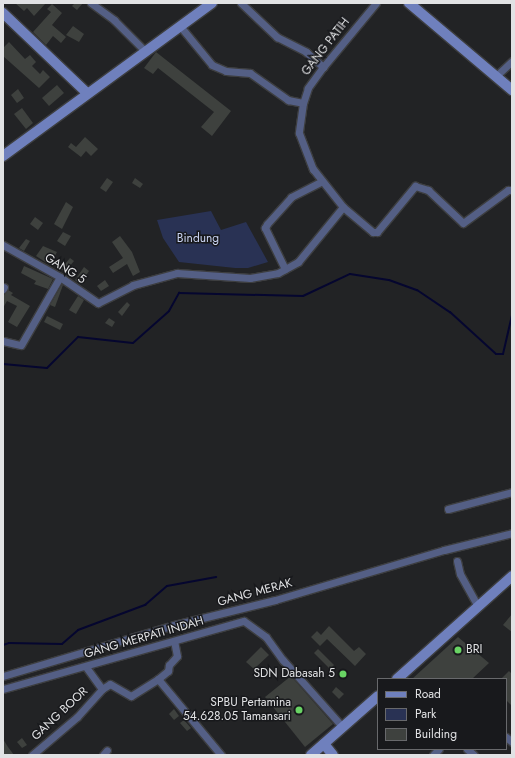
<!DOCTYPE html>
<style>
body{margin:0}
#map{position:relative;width:515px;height:758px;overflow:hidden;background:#222325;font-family:Jost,sans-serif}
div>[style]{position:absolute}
.green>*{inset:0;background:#293254}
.stream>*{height:2px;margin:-1px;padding:0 1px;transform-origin:1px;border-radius:1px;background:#05062f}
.building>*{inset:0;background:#3e413e}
.roads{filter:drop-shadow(1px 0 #3d3e40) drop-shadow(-1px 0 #3d3e40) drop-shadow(0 1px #3d3e40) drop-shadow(0 -1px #3d3e40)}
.street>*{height:7px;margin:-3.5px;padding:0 3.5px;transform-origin:3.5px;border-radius:3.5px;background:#545f85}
.secondary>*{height:10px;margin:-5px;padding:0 5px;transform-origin:5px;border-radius:5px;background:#6f80bd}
.dots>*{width:11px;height:11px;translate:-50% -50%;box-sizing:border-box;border:2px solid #18191c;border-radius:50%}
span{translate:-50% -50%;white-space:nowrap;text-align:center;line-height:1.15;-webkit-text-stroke:3px #18191c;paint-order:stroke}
.street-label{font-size:12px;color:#e1e2e4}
.park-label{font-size:12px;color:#cad4f3}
.poi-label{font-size:12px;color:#e1e2e4}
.left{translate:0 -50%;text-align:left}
.right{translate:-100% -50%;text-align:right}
.frame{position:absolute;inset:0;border:4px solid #e1e2e4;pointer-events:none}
.legend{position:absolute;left:377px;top:678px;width:130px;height:72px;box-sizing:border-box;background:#18191c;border:1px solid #68696c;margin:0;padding:5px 7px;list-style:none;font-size:12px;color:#e1e2e4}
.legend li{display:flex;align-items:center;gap:8px;height:20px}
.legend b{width:20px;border:1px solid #68696c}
</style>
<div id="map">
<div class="green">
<div style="clip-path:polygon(211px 211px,221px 230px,246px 222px,268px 262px,248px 268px,235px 268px,179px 262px,163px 238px,157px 220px)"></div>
</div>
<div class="stream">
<div style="left:3px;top:364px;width:44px;rotate:5.2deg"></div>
<div style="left:47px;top:368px;width:44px;rotate:-45deg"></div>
<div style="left:78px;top:337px;width:55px;rotate:6.2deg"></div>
<div style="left:133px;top:343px;width:48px;rotate:-41.6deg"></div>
<div style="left:169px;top:311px;width:21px;rotate:-61deg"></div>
<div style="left:179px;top:293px;width:124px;rotate:1.4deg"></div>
<div style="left:303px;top:296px;width:52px;rotate:-25.1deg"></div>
<div style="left:350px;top:274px;width:39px;rotate:9deg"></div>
<div style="left:389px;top:280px;width:30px;rotate:20deg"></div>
<div style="left:417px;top:290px;width:40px;rotate:34deg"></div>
<div style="left:450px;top:312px;width:62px;rotate:42.4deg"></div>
<div style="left:496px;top:354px;width:7px"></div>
<div style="left:503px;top:354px;width:39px;rotate:-77deg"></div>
<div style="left:3px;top:645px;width:6px;rotate:-18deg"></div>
<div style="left:9px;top:643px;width:53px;rotate:1.1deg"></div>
<div style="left:62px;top:644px;width:21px;rotate:-41deg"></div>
<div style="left:78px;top:630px;width:72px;rotate:-20.5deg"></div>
<div style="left:145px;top:605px;width:29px;rotate:-41deg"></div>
<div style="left:167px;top:586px;width:50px;rotate:-10.4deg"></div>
</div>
<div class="building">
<div style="clip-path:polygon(15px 3px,46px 3px,34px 16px,27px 8px,24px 11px)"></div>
<div style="clip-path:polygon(75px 3px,83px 3px,77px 10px,72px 6px)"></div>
<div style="clip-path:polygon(52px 4px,62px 13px,52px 25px,66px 37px,61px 43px,53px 36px,46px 45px,33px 32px,51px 12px,47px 9px)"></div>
<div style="clip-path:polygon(73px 26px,84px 34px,79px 42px,66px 35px)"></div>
<div style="clip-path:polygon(9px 42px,25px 59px,30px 55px,36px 62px,32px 66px,40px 74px,43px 70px,50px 77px,39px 88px,3px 56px,3px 48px)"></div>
<div style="clip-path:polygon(156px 52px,231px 111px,212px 136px,201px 127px,214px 112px,158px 68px,153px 74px,144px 68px)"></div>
<div style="clip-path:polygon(57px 85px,64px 93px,49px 106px,42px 98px)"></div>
<div style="clip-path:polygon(18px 89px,24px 98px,17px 103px,11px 95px)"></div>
<div style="clip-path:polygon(22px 108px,33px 123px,26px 129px,14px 114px)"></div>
<div style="clip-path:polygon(85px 137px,98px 149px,91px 156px,86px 151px,81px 157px,68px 147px,71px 143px,76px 147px)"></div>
<div style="clip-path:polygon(107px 178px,113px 182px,106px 192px,100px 188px)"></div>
<div style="clip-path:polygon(135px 178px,143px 184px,140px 188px,132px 183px)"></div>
<div style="clip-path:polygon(66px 202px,73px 207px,62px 229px,54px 224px)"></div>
<div style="clip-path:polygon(35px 217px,43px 223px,38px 230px,30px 224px)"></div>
<div style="clip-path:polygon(63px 232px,71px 236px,65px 246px,57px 241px)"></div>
<div style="clip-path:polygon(120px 236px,132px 252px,140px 272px,133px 276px,127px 264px,113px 273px,109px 267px,123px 258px,112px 242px)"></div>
<div style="clip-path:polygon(26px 239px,30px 241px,24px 251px,19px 248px)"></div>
<div style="clip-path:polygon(43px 246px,57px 252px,50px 265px,36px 256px)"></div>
<div style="clip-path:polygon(70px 258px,74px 261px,65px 272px,61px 269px)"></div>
<div style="clip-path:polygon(24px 266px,53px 279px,48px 289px,34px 284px,36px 281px,21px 273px)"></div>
<div style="clip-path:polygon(84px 267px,89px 271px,80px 284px,75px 280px)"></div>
<div style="clip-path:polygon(105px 280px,109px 286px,101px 291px,97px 286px)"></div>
<div style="clip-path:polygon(62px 284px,63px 285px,55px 307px,50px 305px)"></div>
<div style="clip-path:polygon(8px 290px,13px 293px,11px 295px,30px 306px,17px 327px,8px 322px,17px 306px,7px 301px,3px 308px,3px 296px)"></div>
<div style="clip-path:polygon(78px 296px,84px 300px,76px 314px,69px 310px)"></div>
<div style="clip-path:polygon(127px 302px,130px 305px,122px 316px,118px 312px)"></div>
<div style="clip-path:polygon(47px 316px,63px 324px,60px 330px,44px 322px)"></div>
<div style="clip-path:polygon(109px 318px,115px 322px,112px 327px,105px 323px)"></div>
<div style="clip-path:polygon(512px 614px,512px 632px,503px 625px)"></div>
<div style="clip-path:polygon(329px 626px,354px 651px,359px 647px,366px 654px,355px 666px,327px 639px,320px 646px,311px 637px,317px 631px,321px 635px)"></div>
<div style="clip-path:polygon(458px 637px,489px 663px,472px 679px,412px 679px)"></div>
<div style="clip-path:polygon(261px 647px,269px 655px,254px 669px,246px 662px)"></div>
<div style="clip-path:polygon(318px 649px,334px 665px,330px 669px,314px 653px)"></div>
<div style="clip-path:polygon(509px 671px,512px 674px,512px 706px,506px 700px,506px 679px,501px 679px)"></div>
<div style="clip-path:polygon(291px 676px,333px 724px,305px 747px,265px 697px)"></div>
<div style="clip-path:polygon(336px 687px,344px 694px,339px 699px,332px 692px)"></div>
<div style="clip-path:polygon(174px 709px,179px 716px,174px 720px,169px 714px)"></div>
<div style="clip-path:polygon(184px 720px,191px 728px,187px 731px,180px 723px)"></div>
<div style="clip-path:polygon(22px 738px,27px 745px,22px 748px,17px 742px)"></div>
<div style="clip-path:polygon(3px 739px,8px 747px,14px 755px,3px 755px)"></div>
</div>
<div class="roads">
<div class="street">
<div style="left:91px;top:3px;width:29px;rotate:36deg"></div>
<div style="left:114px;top:20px;width:44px;rotate:45deg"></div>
<div style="left:241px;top:3px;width:50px;rotate:43.4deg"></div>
<div style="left:277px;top:37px;width:33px;rotate:27deg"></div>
<div style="left:306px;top:52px;width:23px;rotate:41deg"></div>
<div style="left:376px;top:3px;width:83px;rotate:129.6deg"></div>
<div style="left:323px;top:67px;width:26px;rotate:126deg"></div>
<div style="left:308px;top:88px;width:16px;rotate:108deg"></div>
<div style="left:303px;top:103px;width:30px;rotate:98deg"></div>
<div style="left:299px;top:133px;width:39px;rotate:69deg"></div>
<div style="left:313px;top:169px;width:48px;rotate:51.7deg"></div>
<div style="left:343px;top:207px;width:39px;rotate:40deg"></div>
<div style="left:373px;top:232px;width:4px"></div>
<div style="left:377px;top:232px;width:60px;rotate:-50.4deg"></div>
<div style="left:415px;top:186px;width:14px;rotate:17deg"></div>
<div style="left:428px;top:190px;width:48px;rotate:43.3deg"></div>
<div style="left:463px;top:223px;width:56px;rotate:-36.3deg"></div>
<div style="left:508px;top:190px;width:4px"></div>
<div style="left:180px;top:26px;width:50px;rotate:50.6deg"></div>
<div style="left:212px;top:65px;width:15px;rotate:23deg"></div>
<div style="left:226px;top:71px;width:24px;rotate:5deg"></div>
<div style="left:250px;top:73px;width:47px;rotate:35.4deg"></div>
<div style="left:288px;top:100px;width:15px;rotate:11deg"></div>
<div style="left:496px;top:76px;width:22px;rotate:-43deg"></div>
<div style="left:3px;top:245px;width:65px;rotate:29.3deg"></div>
<div style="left:60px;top:277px;width:46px;rotate:34.4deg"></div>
<div style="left:98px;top:303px;width:39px;rotate:-27deg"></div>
<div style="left:133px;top:285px;width:46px;rotate:-15.3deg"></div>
<div style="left:177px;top:273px;width:73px;rotate:3.9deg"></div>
<div style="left:250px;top:278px;width:28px;rotate:-10deg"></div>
<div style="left:278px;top:273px;width:23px;rotate:-29deg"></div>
<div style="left:298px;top:262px;width:71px;rotate:-50.7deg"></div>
<div style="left:285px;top:269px;width:46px;rotate:-116deg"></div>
<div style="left:265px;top:228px;width:4px;rotate:-63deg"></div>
<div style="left:267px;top:224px;width:36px;rotate:-48deg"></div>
<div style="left:291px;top:197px;width:35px;rotate:-27deg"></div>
<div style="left:3px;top:289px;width:2px;rotate:-63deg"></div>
<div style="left:3px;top:341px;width:18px;rotate:13deg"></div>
<div style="left:21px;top:345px;width:78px;rotate:-60.2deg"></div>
<div style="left:448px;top:509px;width:66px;rotate:-14.9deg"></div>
<div style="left:457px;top:561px;width:13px;rotate:77deg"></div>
<div style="left:460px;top:574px;width:37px;rotate:61deg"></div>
<div style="left:86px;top:667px;width:27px;rotate:54deg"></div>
<div style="left:102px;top:689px;width:9px;rotate:-32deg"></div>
<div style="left:110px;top:684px;width:24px;rotate:30deg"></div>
<div style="left:131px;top:696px;width:32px;rotate:-32deg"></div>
<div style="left:158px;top:679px;width:99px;rotate:50.3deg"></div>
<div style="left:3px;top:676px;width:178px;rotate:-16.6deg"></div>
<div style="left:174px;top:625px;width:104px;rotate:-13.9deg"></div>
<div style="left:275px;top:600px;width:176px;rotate:-16.5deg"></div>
<div style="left:444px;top:550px;width:70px;rotate:-14deg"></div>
<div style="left:158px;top:679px;width:13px;rotate:-39deg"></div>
<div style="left:168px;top:671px;width:6px;rotate:-81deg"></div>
<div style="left:169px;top:665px;width:12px;rotate:-48deg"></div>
<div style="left:177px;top:656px;width:15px;rotate:-101deg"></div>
<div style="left:3px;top:689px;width:250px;rotate:-15.8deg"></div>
<div style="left:244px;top:621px;width:27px;rotate:36deg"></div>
<div style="left:266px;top:637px;width:29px;rotate:54deg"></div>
<div style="left:283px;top:660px;width:87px;rotate:48.3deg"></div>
<div style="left:506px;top:737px;width:8px;rotate:40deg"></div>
<div style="left:467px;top:749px;width:9px;rotate:41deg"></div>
<div style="left:32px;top:755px;width:59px;rotate:-40.2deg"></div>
<div style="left:77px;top:717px;width:38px;rotate:-48deg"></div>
<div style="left:103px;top:755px;width:6px;rotate:-51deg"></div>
<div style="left:433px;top:755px;width:8px;rotate:-45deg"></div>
</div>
<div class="secondary">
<div style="left:409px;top:3px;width:135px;rotate:40.2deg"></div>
<div style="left:3px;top:13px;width:116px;rotate:43.6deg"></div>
<div style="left:3px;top:156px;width:259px;rotate:-36.2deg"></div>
<div style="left:397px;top:679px;width:154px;rotate:-41.8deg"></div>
<div style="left:324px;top:744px;width:14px;rotate:51deg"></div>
<div style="left:311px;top:755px;width:89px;rotate:-41.4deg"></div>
</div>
</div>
<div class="dots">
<div style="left:458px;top:650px;background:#69d464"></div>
<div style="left:343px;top:674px;background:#69d464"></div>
<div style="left:299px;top:710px;background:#69d464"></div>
</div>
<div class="street-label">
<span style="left:326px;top:47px;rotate:-52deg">GANG PATIH</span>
<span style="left:65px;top:269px;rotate:32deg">GANG 5</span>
<span style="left:255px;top:593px;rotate:-15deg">GANG MERAK</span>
<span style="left:144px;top:638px;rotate:-16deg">GANG MERPATI INDAH</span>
<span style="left:60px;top:714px;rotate:-43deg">GANG BOOR</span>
</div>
<div class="park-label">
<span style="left:198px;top:239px">Bindung</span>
</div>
<div class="poi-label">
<span class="left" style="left:466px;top:650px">BRI</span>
<span class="right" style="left:335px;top:674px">SDN Dabasah 5</span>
<span class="right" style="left:291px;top:710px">SPBU Pertamina<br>54.628.05 Tamansari</span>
</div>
<div class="frame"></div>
<ul class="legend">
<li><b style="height:5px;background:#6f80bd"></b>Road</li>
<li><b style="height:11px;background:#293254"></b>Park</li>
<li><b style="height:11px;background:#3e413e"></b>Building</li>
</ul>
</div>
